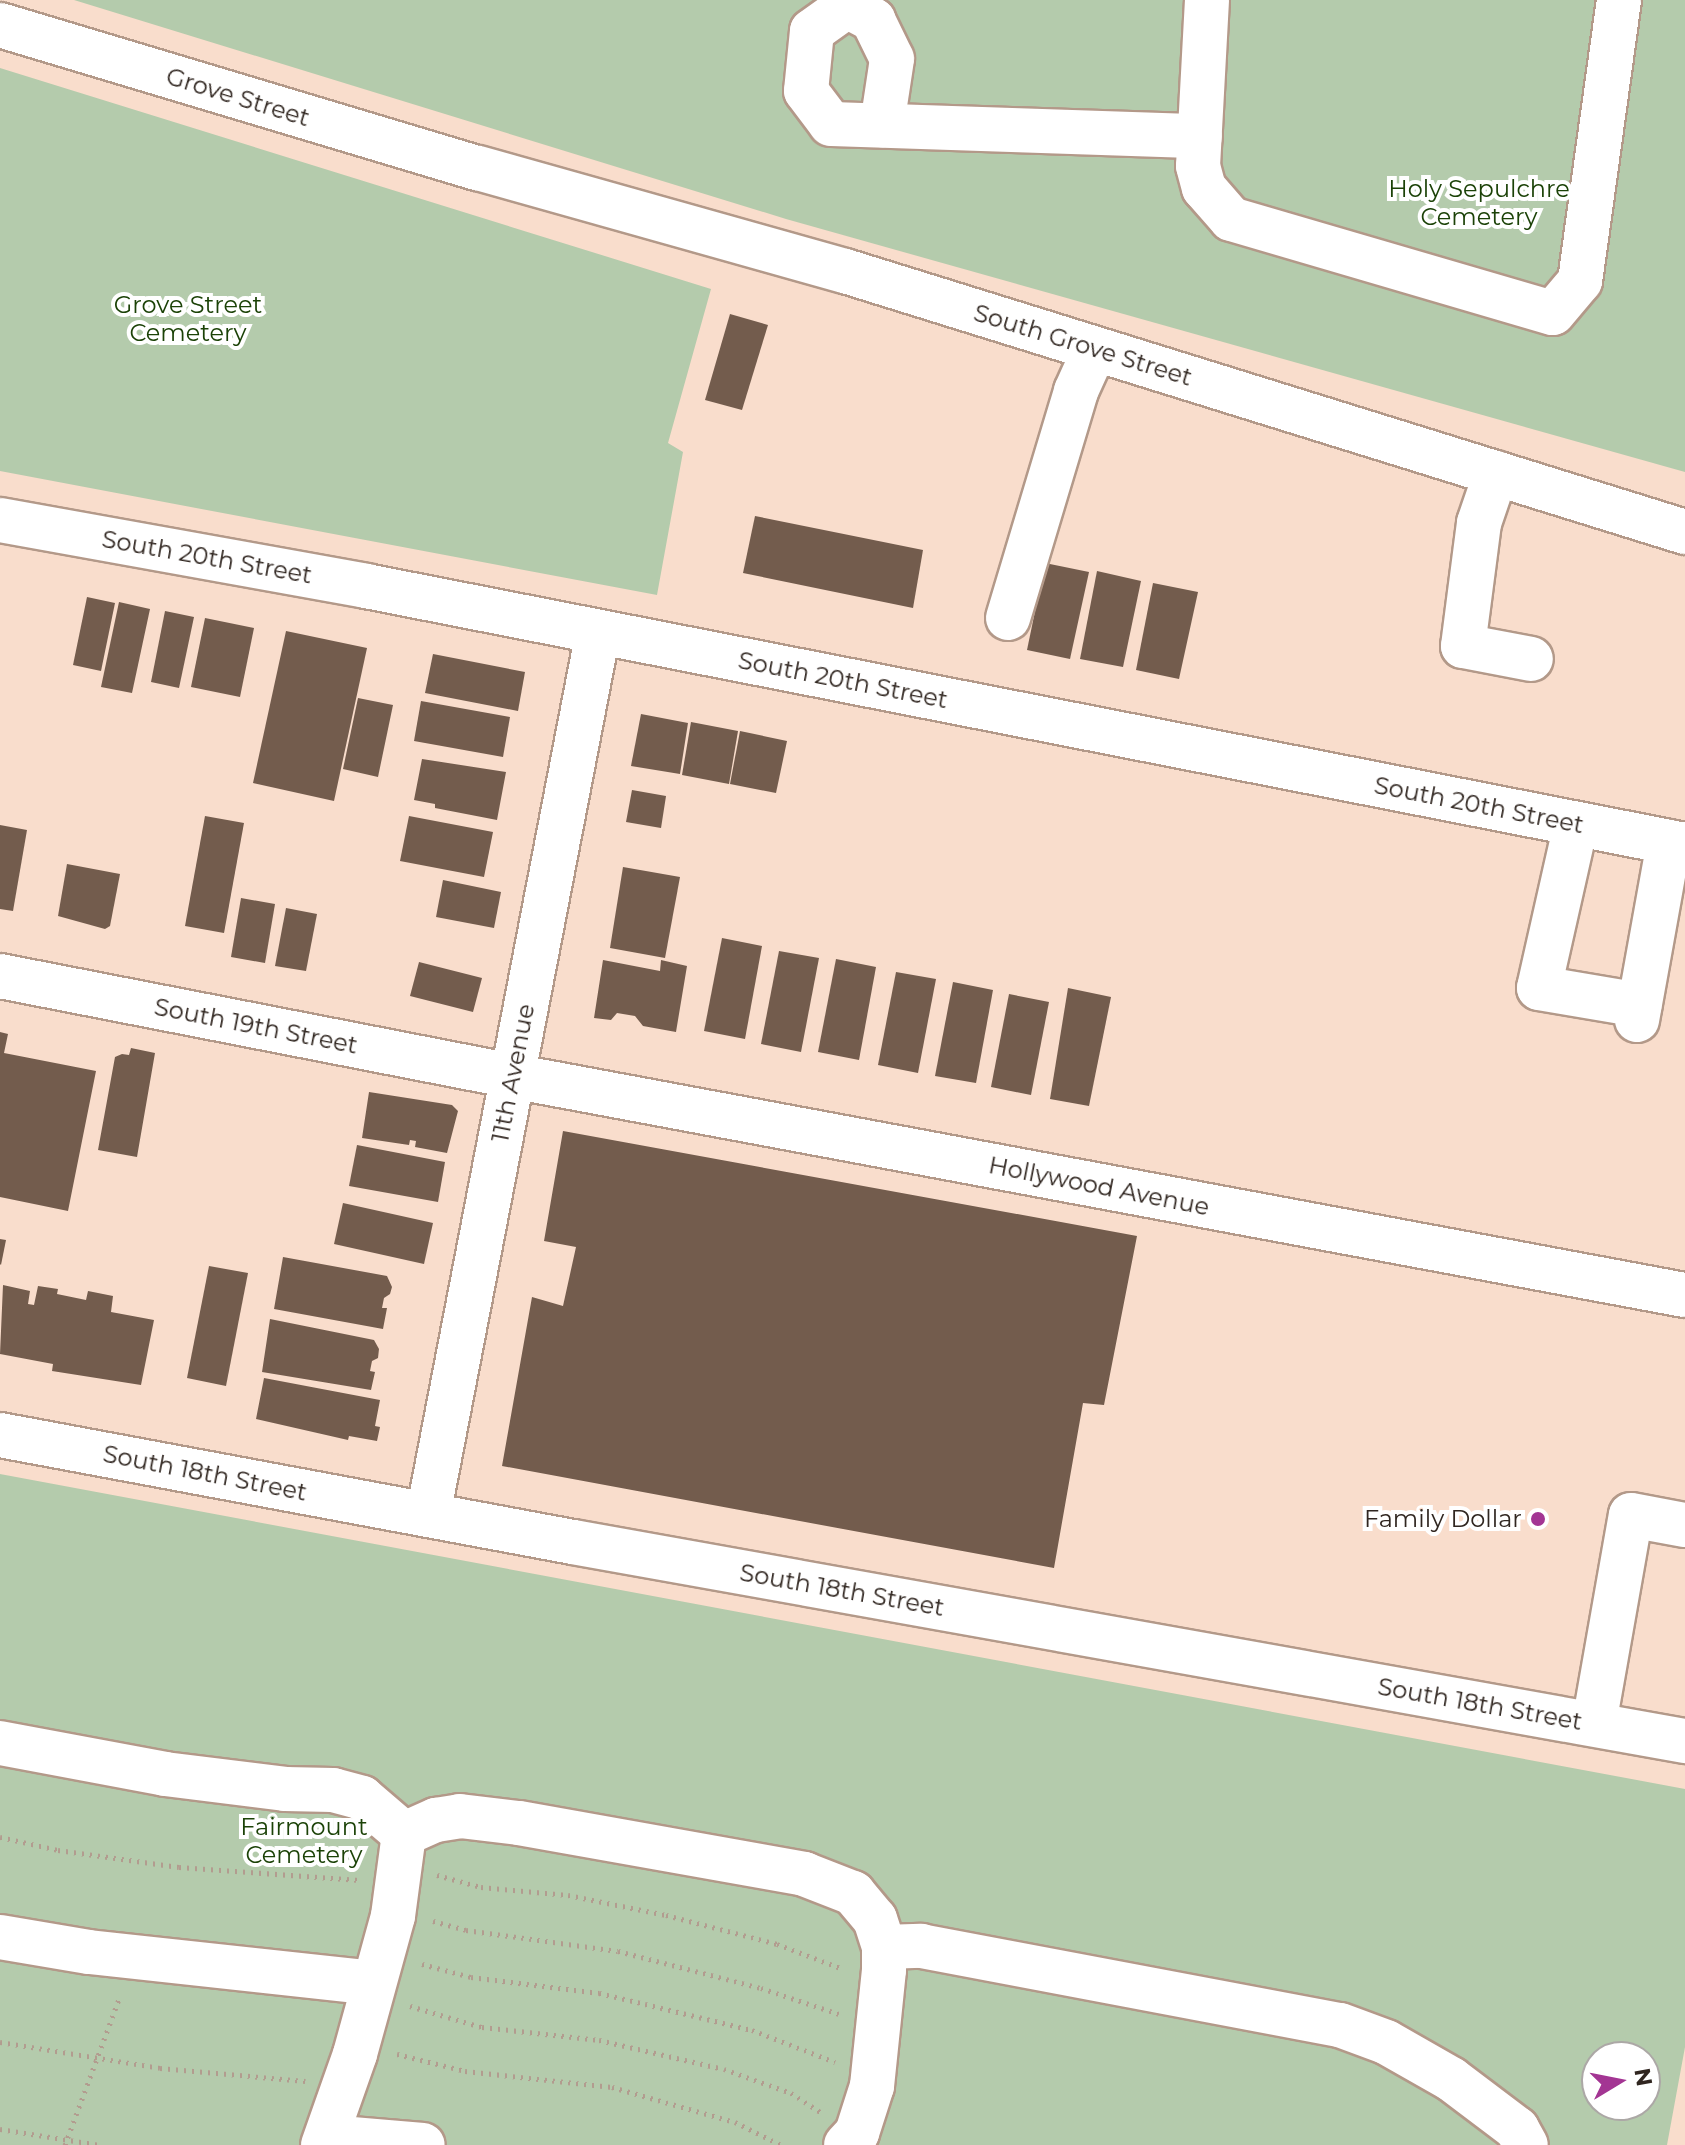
<!DOCTYPE html>
<style>
body{margin:0}
#map{position:relative;width:1685px;height:2145px;overflow:hidden;background:#f9ddcc;font-family:Montserrat,sans-serif}
div>[style]{position:absolute}
.green>*{inset:0;background:#b4cbac}
.building>*{inset:0;background:#735c4d}
.path>*{height:5px;margin-top:-2.5px;transform-origin:0;background:repeating-linear-gradient(90deg,#b29c8f 0 2px,transparent 0 8px)}
.roads{filter:drop-shadow(2px 0 #b39989) drop-shadow(-2px 0 #b39989) drop-shadow(0 2px #b39989) drop-shadow(0 -2px #b39989)}
.minor>*{height:44px;margin:-22px;padding:0 22px;transform-origin:22px;border-radius:22px;background:#fff}
.major>*{height:44px;margin:-22px;padding:0 22px;transform-origin:22px;border-radius:22px;background:#fff}
.dots>*{width:22px;height:22px;translate:-50% -50%;box-sizing:border-box;border:4px solid #fff;border-radius:50%}
span{translate:-50% -50%;white-space:nowrap;text-align:center;line-height:1.15;-webkit-text-stroke:8px #fff;paint-order:stroke}
.street-label{font-size:24px;color:#302620}
.park-label{font-size:24px;color:#1b4207}
.poi-label{font-size:24px;color:#302620}
.right{translate:-100% -50%;text-align:right}
.north{position:absolute;left:1581px;top:2041px;width:80px;height:80px;box-sizing:border-box;background:#fff;border:2px solid #aca8a6;border-radius:50%;rotate:80deg;font-size:22px;font-weight:700;line-height:32px;text-align:center;color:#302620}
.north::after{content:'';display:block;margin:auto;width:28px;height:36px;background:#a33593;clip-path:polygon(50% 0,100% 100%,50% 72%,0 100%)}
</style>
<div id="map">
<div class="green">
<div style="clip-path:polygon(74px 0,1685px 0,1685px 472px,786px 219px)"></div>
<div style="clip-path:polygon(0 68px,711px 289px,668px 443px,683px 452px,657px 595px,0 471px)"></div>
<div style="clip-path:polygon(evenodd,0 1474px,1685px 1789px,1685px 2047px,1667px 2145px,0 2145px,0 1474px,1597px 2057px,1645px 2057px,1645px 2105px,1597px 2105px,1597px 2057px)"></div>
</div>
<div class="building">
<div style="clip-path:polygon(730px 314px,768px 325px,742px 410px,705px 400px)"></div>
<div style="clip-path:polygon(755px 516px,923px 550px,913px 608px,743px 573px)"></div>
<div style="clip-path:polygon(1045px 563px,1089px 572px,1070px 659px,1027px 650px)"></div>
<div style="clip-path:polygon(1097px 571px,1141px 581px,1123px 667px,1080px 659px)"></div>
<div style="clip-path:polygon(1153px 583px,1198px 592px,1179px 679px,1136px 670px)"></div>
<div style="clip-path:polygon(87px 597px,115px 603px,101px 671px,73px 665px)"></div>
<div style="clip-path:polygon(119px 602px,150px 609px,132px 693px,101px 687px)"></div>
<div style="clip-path:polygon(165px 611px,194px 617px,179px 688px,151px 682px)"></div>
<div style="clip-path:polygon(205px 618px,254px 628px,240px 697px,191px 687px)"></div>
<div style="clip-path:polygon(286px 631px,367px 648px,334px 801px,253px 783px)"></div>
<div style="clip-path:polygon(433px 654px,525px 672px,518px 711px,425px 693px)"></div>
<div style="clip-path:polygon(358px 698px,393px 705px,378px 777px,343px 769px)"></div>
<div style="clip-path:polygon(421px 701px,510px 717px,503px 757px,414px 741px)"></div>
<div style="clip-path:polygon(641px 714px,688px 723px,680px 774px,631px 766px)"></div>
<div style="clip-path:polygon(691px 722px,738px 731px,729px 784px,682px 775px)"></div>
<div style="clip-path:polygon(740px 731px,787px 741px,776px 793px,730px 784px)"></div>
<div style="clip-path:polygon(422px 759px,506px 772px,497px 820px,435px 808px,435px 804px,414px 800px)"></div>
<div style="clip-path:polygon(632px 790px,666px 796px,661px 828px,626px 822px)"></div>
<div style="clip-path:polygon(205px 816px,244px 823px,224px 933px,185px 926px)"></div>
<div style="clip-path:polygon(409px 816px,493px 832px,484px 877px,400px 861px)"></div>
<div style="clip-path:polygon(0 825px,27px 830px,13px 911px,0 909px)"></div>
<div style="clip-path:polygon(67px 864px,120px 874px,110px 926px,105px 929px,58px 916px)"></div>
<div style="clip-path:polygon(623px 867px,680px 877px,665px 958px,610px 948px)"></div>
<div style="clip-path:polygon(443px 880px,501px 892px,494px 928px,436px 917px)"></div>
<div style="clip-path:polygon(241px 898px,275px 904px,265px 963px,231px 957px)"></div>
<div style="clip-path:polygon(286px 908px,317px 914px,306px 971px,275px 966px)"></div>
<div style="clip-path:polygon(722px 938px,762px 946px,745px 1039px,704px 1031px)"></div>
<div style="clip-path:polygon(779px 951px,819px 958px,801px 1052px,761px 1044px)"></div>
<div style="clip-path:polygon(836px 959px,876px 967px,859px 1060px,818px 1052px)"></div>
<div style="clip-path:polygon(603px 960px,660px 971px,661px 960px,687px 966px,676px 1032px,643px 1026px,635px 1016px,617px 1013px,611px 1020px,594px 1018px)"></div>
<div style="clip-path:polygon(419px 962px,482px 978px,473px 1012px,410px 996px)"></div>
<div style="clip-path:polygon(896px 972px,936px 979px,918px 1073px,878px 1065px)"></div>
<div style="clip-path:polygon(953px 982px,993px 990px,976px 1083px,935px 1076px)"></div>
<div style="clip-path:polygon(1068px 988px,1111px 997px,1089px 1106px,1050px 1099px)"></div>
<div style="clip-path:polygon(1009px 994px,1049px 1002px,1031px 1095px,991px 1087px)"></div>
<div style="clip-path:polygon(0 1032px,8px 1034px,4px 1053px,96px 1071px,68px 1211px,0 1197px)"></div>
<div style="clip-path:polygon(131px 1048px,155px 1053px,137px 1157px,98px 1150px,115px 1057px,122px 1054px,129px 1055px)"></div>
<div style="clip-path:polygon(369px 1092px,452px 1105px,458px 1111px,447px 1153px,415px 1147px,416px 1141px,410px 1140px,409px 1145px,362px 1138px)"></div>
<div style="clip-path:polygon(563px 1131px,1137px 1236px,1104px 1405px,1083px 1403px,1054px 1568px,502px 1466px,532px 1297px,563px 1306px,576px 1247px,544px 1241px)"></div>
<div style="clip-path:polygon(357px 1145px,445px 1162px,438px 1202px,349px 1186px)"></div>
<div style="clip-path:polygon(343px 1203px,433px 1223px,424px 1264px,334px 1244px)"></div>
<div style="clip-path:polygon(0 1239px,6px 1240px,1px 1265px,0 1264px)"></div>
<div style="clip-path:polygon(283px 1257px,387px 1276px,392px 1287px,390px 1294px,384px 1298px,382px 1308px,387px 1308px,383px 1329px,274px 1309px)"></div>
<div style="clip-path:polygon(209px 1266px,248px 1273px,226px 1386px,187px 1378px)"></div>
<div style="clip-path:polygon(3px 1285px,30px 1291px,28px 1304px,34px 1305px,38px 1286px,58px 1289px,57px 1294px,86px 1300px,88px 1291px,113px 1296px,111px 1312px,154px 1320px,141px 1385px,52px 1371px,53px 1364px,0 1354px)"></div>
<div style="clip-path:polygon(270px 1319px,374px 1340px,379px 1349px,378px 1358px,372px 1361px,370px 1371px,375px 1372px,371px 1390px,262px 1372px)"></div>
<div style="clip-path:polygon(264px 1378px,380px 1400px,375px 1426px,380px 1427px,377px 1441px,349px 1436px,348px 1440px,256px 1419px)"></div>
</div>
<div class="path">
<div style="left:0;top:1837px;width:59px;rotate:12.6deg"></div>
<div style="left:58px;top:1850px;width:122px;rotate:8deg"></div>
<div style="left:179px;top:1867px;width:181px;rotate:4.1deg"></div>
<div style="left:437px;top:1875px;width:46px;rotate:15.3deg"></div>
<div style="left:481px;top:1887px;width:87px;rotate:5.3deg"></div>
<div style="left:568px;top:1895px;width:100px;rotate:11.5deg"></div>
<div style="left:666px;top:1915px;width:115px;rotate:14.6deg"></div>
<div style="left:777px;top:1944px;width:71px;rotate:20.7deg"></div>
<div style="left:433px;top:1921px;width:34px;rotate:15deg"></div>
<div style="left:466px;top:1930px;width:153px;rotate:7.9deg"></div>
<div style="left:618px;top:1951px;width:148px;rotate:14.5deg"></div>
<div style="left:761px;top:1988px;width:82px;rotate:18.4deg"></div>
<div style="left:422px;top:1964px;width:51px;rotate:14.9deg"></div>
<div style="left:471px;top:1977px;width:129px;rotate:7.1deg"></div>
<div style="left:599px;top:1993px;width:47px;rotate:13.4deg"></div>
<div style="left:645px;top:2004px;width:110px;rotate:13.7deg"></div>
<div style="left:752px;top:2030px;width:89px;rotate:21.1deg"></div>
<div style="left:410px;top:2006px;width:75px;rotate:16.3deg"></div>
<div style="left:482px;top:2027px;width:118px;rotate:6.3deg"></div>
<div style="left:599px;top:2040px;width:128px;rotate:13.1deg"></div>
<div style="left:724px;top:2069px;width:71px;rotate:19.7deg"></div>
<div style="left:791px;top:2093px;width:37px;rotate:33deg"></div>
<div style="left:0;top:2042px;width:162px;rotate:9.2deg"></div>
<div style="left:160px;top:2068px;width:146px;rotate:5.1deg"></div>
<div style="left:397px;top:2054px;width:70px;rotate:14deg"></div>
<div style="left:465px;top:2071px;width:148px;rotate:6.2deg"></div>
<div style="left:612px;top:2087px;width:128px;rotate:15.9deg"></div>
<div style="left:735px;top:2122px;width:51px;rotate:26.6deg"></div>
<div style="left:0;top:2129px;width:101px;rotate:9.1deg"></div>
<div style="left:65px;top:2145px;width:159px;rotate:-69.7deg"></div>
</div>
<div class="roads">
<div class="minor">
<div style="left:849px;top:0;width:6px;rotate:108deg"></div>
<div style="left:847px;top:6px;width:43px;rotate:144.5deg"></div>
<div style="left:812px;top:31px;width:60px;rotate:95.7deg"></div>
<div style="left:806px;top:91px;width:41px;rotate:52.9deg"></div>
<div style="left:831px;top:124px;width:369px;rotate:1.9deg"></div>
<div style="left:1207px;top:0;width:166px;rotate:93.1deg"></div>
<div style="left:1198px;top:166px;width:23px;rotate:75deg"></div>
<div style="left:1204px;top:188px;width:41px;rotate:48.9deg"></div>
<div style="left:1231px;top:219px;width:335px;rotate:16.3deg"></div>
<div style="left:1553px;top:313px;width:42px;rotate:-49.8deg"></div>
<div style="left:1580px;top:281px;width:284px;rotate:-82.1deg"></div>
<div style="left:847px;top:6px;width:30px;rotate:28deg"></div>
<div style="left:873px;top:20px;width:43px;rotate:64deg"></div>
<div style="left:892px;top:59px;width:67px;rotate:98.6deg"></div>
<div style="left:1496px;top:473px;width:53px;rotate:108.8deg"></div>
<div style="left:1479px;top:523px;width:124px;rotate:97.4deg"></div>
<div style="left:1463px;top:646px;width:69px;rotate:10.8deg"></div>
<div style="left:0;top:520px;width:372px;rotate:10.2deg"></div>
<div style="left:366px;top:586px;width:1344px;rotate:11.11deg"></div>
<div style="left:1008px;top:618px;width:237px;rotate:-73.3deg"></div>
<div style="left:1076px;top:391px;width:46px;rotate:-65.7deg"></div>
<div style="left:1576px;top:824px;width:168px;rotate:102.7deg"></div>
<div style="left:1539px;top:988px;width:102px;rotate:9.6deg"></div>
<div style="left:0;top:976px;width:522px;rotate:11.05deg"></div>
<div style="left:512px;top:1076px;width:1193px;rotate:10.58deg"></div>
<div style="left:1637px;top:1020px;width:181px;rotate:-79.8deg"></div>
<div style="left:0;top:1435px;width:583px;rotate:10.58deg"></div>
<div style="left:573px;top:1542px;width:1130px;rotate:10.15deg"></div>
<div style="left:428px;top:1515px;width:899px;rotate:-79.1deg"></div>
<div style="left:1594px;top:1724px;width:212px;rotate:-80deg"></div>
<div style="left:1631px;top:1515px;width:55px;rotate:10.5deg"></div>
<div style="left:0;top:1743px;width:168px;rotate:10.6deg"></div>
<div style="left:165px;top:1774px;width:121px;rotate:7.1deg"></div>
<div style="left:285px;top:1789px;width:48px;rotate:1.2deg"></div>
<div style="left:333px;top:1790px;width:30px;rotate:15deg"></div>
<div style="left:362px;top:1798px;width:55px;rotate:40.6deg"></div>
<div style="left:404px;top:1834px;width:35px;rotate:-24deg"></div>
<div style="left:436px;top:1820px;width:24px;rotate:-9deg"></div>
<div style="left:460px;top:1816px;width:59px;rotate:6.8deg"></div>
<div style="left:519px;top:1823px;width:290px;rotate:10.1deg"></div>
<div style="left:804px;top:1874px;width:53px;rotate:21.2deg"></div>
<div style="left:853px;top:1893px;width:34px;rotate:50deg"></div>
<div style="left:875px;top:1919px;width:29px;rotate:72deg"></div>
<div style="left:884px;top:1947px;width:23px;rotate:90deg"></div>
<div style="left:884px;top:1970px;width:117px;rotate:95.9deg"></div>
<div style="left:872px;top:2086px;width:49px;rotate:107.7deg"></div>
<div style="left:857px;top:2133px;width:16px;rotate:133deg"></div>
<div style="left:0;top:1937px;width:90px;rotate:9.6deg"></div>
<div style="left:89px;top:1952px;width:286px;rotate:6.2deg"></div>
<div style="left:884px;top:1947px;width:37px;rotate:-2deg"></div>
<div style="left:921px;top:1946px;width:426px;rotate:10.7deg"></div>
<div style="left:1340px;top:2025px;width:49px;rotate:20.3deg"></div>
<div style="left:1386px;top:2042px;width:75px;rotate:29.6deg"></div>
<div style="left:1451px;top:2079px;width:83px;rotate:37.1deg"></div>
<div style="left:1517px;top:2129px;width:18px;rotate:61deg"></div>
<div style="left:328px;top:2137px;width:95px;rotate:4.8deg"></div>
<div style="left:323px;top:2145px;width:96px;rotate:-70.6deg"></div>
<div style="left:355px;top:2054px;width:143px;rotate:-74.6deg"></div>
<div style="left:393px;top:1916px;width:83px;rotate:-82.4deg"></div>
</div>
<div class="major">
<div style="left:0;top:25px;width:499px;rotate:16.7deg"></div>
<div style="left:478px;top:168px;width:381px;rotate:15.7deg"></div>
<div style="left:845px;top:271px;width:880px;rotate:17.26deg"></div>
</div>
</div>
<div class="dots">
<div style="left:1538px;top:1519px;background:#a33593"></div>
</div>
<div class="street-label">
<span style="left:238px;top:97px;rotate:17deg">Grove Street</span>
<span style="left:1083px;top:345px;rotate:17deg">South Grove Street</span>
<span style="left:207px;top:557px;rotate:10deg">South 20th Street</span>
<span style="left:843px;top:680px;rotate:11deg">South 20th Street</span>
<span style="left:1479px;top:805px;rotate:11deg">South 20th Street</span>
<span style="left:256px;top:1026px;rotate:11deg">South 19th Street</span>
<span style="left:513px;top:1073px;rotate:-79deg">11th Avenue</span>
<span style="left:1099px;top:1186px;rotate:11deg">Hollywood Avenue</span>
<span style="left:205px;top:1473px;rotate:11deg">South 18th Street</span>
<span style="left:842px;top:1590px;rotate:10deg">South 18th Street</span>
<span style="left:1480px;top:1704px;rotate:10deg">South 18th Street</span>
</div>
<div class="park-label">
<span style="left:1479px;top:203px">Holy Sepulchre<br>Cemetery</span>
<span style="left:188px;top:319px">Grove Street<br>Cemetery</span>
<span style="left:304px;top:1841px">Fairmount<br>Cemetery</span>
</div>
<div class="poi-label">
<span class="right" style="left:1522px;top:1519px">Family Dollar</span>
</div>
<div class="north">N</div>
</div>
